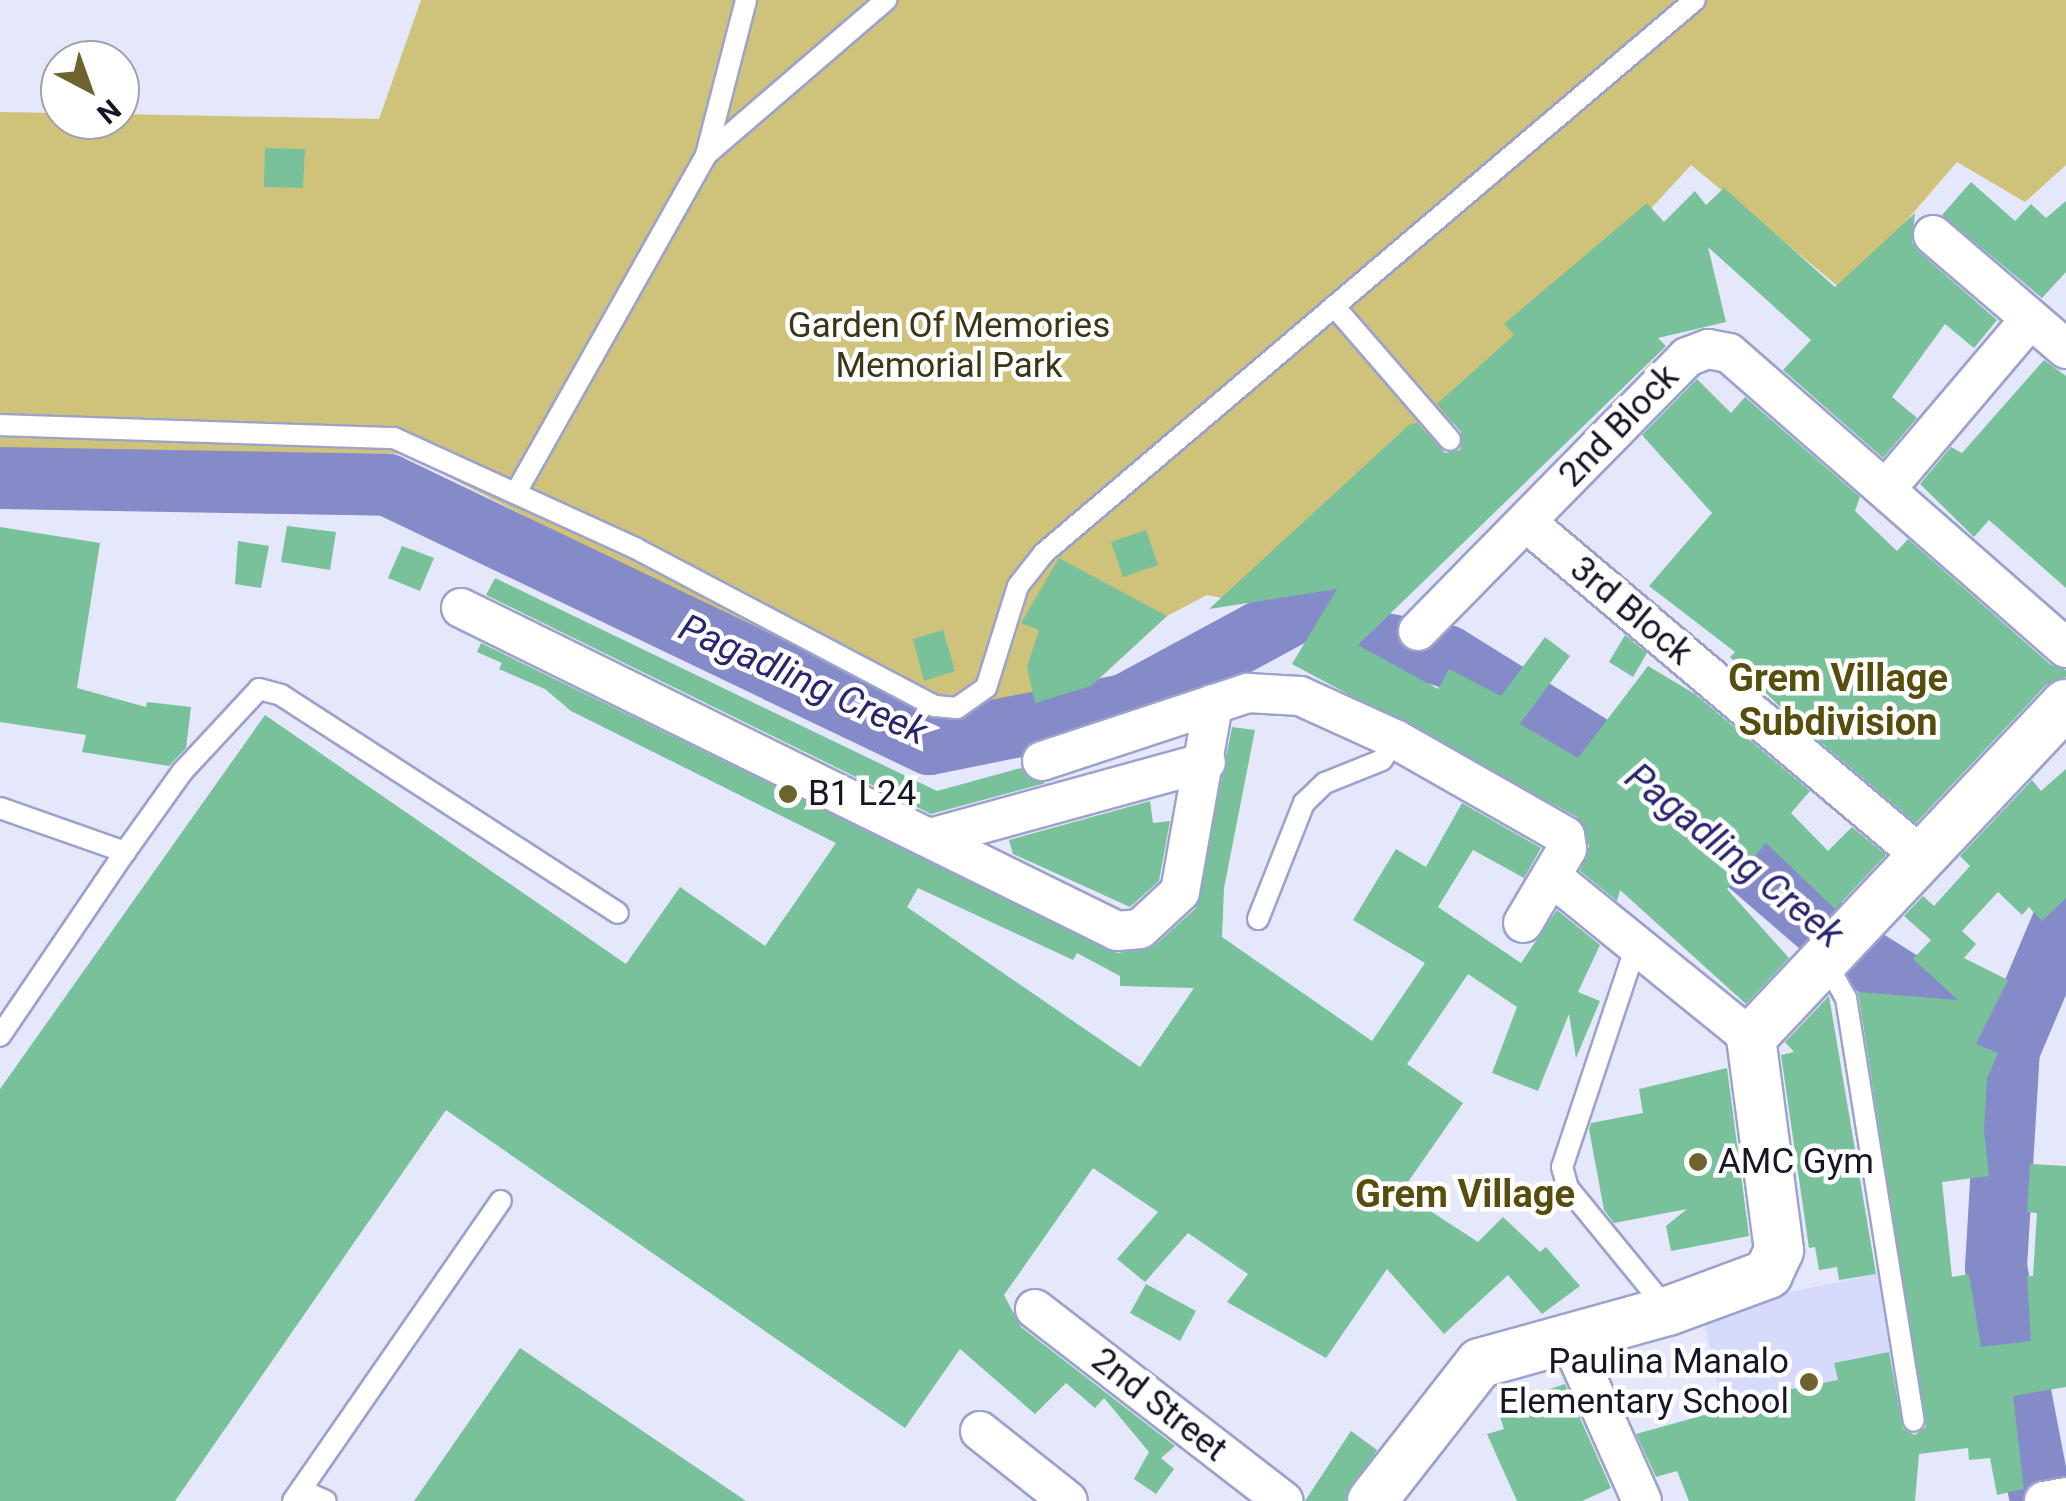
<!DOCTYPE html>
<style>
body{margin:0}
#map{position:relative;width:2066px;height:1501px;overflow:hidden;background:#e5e8fa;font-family:Roboto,sans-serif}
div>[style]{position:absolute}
.built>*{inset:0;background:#d7dbfb}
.green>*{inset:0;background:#cfc37b}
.river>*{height:62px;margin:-31px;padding:0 31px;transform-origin:31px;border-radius:31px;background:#858ac9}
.building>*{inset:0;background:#78c19a}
.roads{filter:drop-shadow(2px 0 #9da2cd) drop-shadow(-2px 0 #9da2cd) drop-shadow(0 2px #9da2cd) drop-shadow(0 -2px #9da2cd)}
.service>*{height:20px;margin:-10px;padding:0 10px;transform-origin:10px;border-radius:10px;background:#fff}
.minor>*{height:38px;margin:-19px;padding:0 19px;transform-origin:19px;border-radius:19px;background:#fff}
.tertiary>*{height:48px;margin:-24px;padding:0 24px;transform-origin:24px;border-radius:24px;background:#fff}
.dots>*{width:28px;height:28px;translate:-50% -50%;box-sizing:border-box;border:5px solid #fff;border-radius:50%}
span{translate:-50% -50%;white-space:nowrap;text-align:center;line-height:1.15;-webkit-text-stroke:9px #fff;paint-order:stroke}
.park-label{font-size:35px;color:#3b3616}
.street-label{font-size:35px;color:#151727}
.poi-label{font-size:35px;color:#151727}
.left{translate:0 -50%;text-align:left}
.right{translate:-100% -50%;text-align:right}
.neighbourhood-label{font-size:38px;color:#574d0d;font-weight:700}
.water-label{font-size:38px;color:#2a256f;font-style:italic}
.north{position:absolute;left:40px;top:40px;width:100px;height:100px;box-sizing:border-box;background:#fff;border:2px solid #a1a2a9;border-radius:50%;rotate:139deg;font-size:28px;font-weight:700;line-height:40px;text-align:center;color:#151727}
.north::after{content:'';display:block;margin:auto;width:35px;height:45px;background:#6c632f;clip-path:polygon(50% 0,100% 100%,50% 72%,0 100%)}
</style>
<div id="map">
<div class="built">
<div style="clip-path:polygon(1888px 1272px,1909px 1446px,1738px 1480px,1704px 1319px,1730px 1304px)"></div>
</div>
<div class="green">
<div style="clip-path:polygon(421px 0,2066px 0,2066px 165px,2025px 202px,1957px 162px,1845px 292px,1691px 165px,1296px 595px,1246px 603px,1207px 595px,1167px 616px,1091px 686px,1035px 703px,917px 717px,404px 454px,0 449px,0 112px,60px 113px,60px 120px,120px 120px,120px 114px,379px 119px)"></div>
</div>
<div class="river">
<div style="left:0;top:478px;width:388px;rotate:1deg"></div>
<div style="left:388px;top:485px;width:600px;rotate:25.58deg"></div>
<div style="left:929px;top:744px;width:200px;rotate:-11.3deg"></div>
<div style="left:1125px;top:705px;width:208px;rotate:-28.4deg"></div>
<div style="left:1308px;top:606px;width:70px;rotate:29.8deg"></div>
<div style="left:1369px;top:641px;width:79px;rotate:10.9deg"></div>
<div style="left:1447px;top:656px;width:261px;rotate:32deg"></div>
<div style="left:1668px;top:794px;width:233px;rotate:40.8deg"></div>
<div style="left:1844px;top:946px;width:195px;rotate:32.2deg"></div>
<div style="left:2041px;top:1501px;width:238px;rotate:-100.9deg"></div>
<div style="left:1996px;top:1267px;width:217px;rotate:-86.6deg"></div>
<div style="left:2009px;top:1050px;width:147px;rotate:-67.1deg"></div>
</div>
<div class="building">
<div style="clip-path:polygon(265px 148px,305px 149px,303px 188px,264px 187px)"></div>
<div style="clip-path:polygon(1971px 182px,2015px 221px,2031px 204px,2046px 218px,2066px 201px,2066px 272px,2042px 298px,1942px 215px)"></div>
<div style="clip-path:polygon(1724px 188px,1835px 287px,1915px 213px,1912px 242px,1918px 251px,1997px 320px,1974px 348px,1945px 324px,1892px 397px,1917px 418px,1883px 458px,1783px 370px,1811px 340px,1708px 247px,1726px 322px,1658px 338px,1666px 346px,1358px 645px,1438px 689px,1449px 669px,1501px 696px,1545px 637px,1570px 656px,1520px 724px,1578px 758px,1648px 666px,1695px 694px,1810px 791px,1791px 813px,1828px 851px,1852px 827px,1886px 855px,1835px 909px,1766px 843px,1727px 889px,1789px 958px,1746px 1004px,1620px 890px,1617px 901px,1580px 871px,1589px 846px,1577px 817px,1292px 664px,1337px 589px,1209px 609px,1410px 424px,1417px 423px,1445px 453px,1460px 450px,1461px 432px,1437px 404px,1514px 335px,1504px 324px,1647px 203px,1664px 222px,1695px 191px,1706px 205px)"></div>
<div style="clip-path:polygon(2044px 360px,2066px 376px,2066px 588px,1989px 520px,1974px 537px,1920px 484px,1951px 447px,1962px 453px)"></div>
<div style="clip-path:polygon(1697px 379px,1731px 413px,1745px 397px,1860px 497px,1855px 511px,1897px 551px,1908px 539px,2051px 665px,2066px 670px,2066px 677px,2046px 685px,1916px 823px,1785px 712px,1730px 657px,1735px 652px,1649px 586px,1712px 513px,1642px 435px)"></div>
<div style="clip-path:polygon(287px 526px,336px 532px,330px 570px,281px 562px)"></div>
<div style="clip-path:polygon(0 527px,100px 543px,77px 688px,146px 707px,147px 702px,191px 707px,186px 748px,169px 766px,82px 752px,86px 735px,0 722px)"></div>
<div style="clip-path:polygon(1146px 530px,1158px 565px,1123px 577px,1111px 542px)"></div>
<div style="clip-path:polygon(238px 541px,269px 546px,261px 588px,235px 584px)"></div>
<div style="clip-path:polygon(402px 546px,434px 558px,420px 591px,388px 578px)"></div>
<div style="clip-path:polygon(1059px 558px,1167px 616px,1091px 686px,1035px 703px,1027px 667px,1039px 630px,1021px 623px)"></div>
<div style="clip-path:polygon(495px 578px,937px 791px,1021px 768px,1028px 778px,1046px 783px,931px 814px,486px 595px)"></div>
<div style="clip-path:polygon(943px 630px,955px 671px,924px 681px,913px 639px)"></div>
<div style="clip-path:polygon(1625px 635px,1647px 653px,1633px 677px,1609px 662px)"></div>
<div style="clip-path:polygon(evenodd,481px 643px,1118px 953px,1154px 946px,1196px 908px,1232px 727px,1255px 730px,1224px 888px,1222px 937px,1372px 1041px,1425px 963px,1353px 920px,1396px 849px,1426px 867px,1462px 803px,1541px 848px,1524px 878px,1473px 850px,1438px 907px,1521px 963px,1557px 910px,1600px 945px,1578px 992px,1600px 1001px,1576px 1058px,1569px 1014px,1538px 1091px,1492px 1073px,1517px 1007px,1468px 974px,1407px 1064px,1463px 1103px,1401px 1192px,1478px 1242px,1503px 1217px,1540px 1252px,1546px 1247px,1580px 1286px,1542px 1314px,1508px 1275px,1444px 1334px,1387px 1269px,1326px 1358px,1227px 1302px,1248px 1274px,1188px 1233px,1145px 1282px,1117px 1259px,1158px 1212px,1093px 1168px,1004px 1295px,1021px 1327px,1175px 1446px,1161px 1458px,1174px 1469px,1156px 1494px,1134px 1479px,1149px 1452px,1104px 1398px,1095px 1408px,1066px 1383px,1035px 1414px,960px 1349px,905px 1428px,446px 1110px,175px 1501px,0 1501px,0 1089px,265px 715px,626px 964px,680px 887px,765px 946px,836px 843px,571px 711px,545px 689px,499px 669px,502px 663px,477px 652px,481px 643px,918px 888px,1073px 960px,1077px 953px,1120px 976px,1120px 986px,1194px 988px,1140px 1067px,907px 907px,918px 888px)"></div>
<div style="clip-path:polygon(2066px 769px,2066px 898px,2042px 921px,2029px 907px,2022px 915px,1998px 892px,1962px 931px,1976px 944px,1964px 958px,2008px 980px,1976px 1044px,1998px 1053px,1987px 1079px,1984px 1130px,1989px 1176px,1942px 1182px,1952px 1277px,1969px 1274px,1981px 1347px,2031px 1341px,2027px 1276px,2033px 1276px,2037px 1213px,2027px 1212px,2030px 1164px,2066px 1166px,2066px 1387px,2013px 1396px,2024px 1489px,1997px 1495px,1990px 1458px,1969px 1460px,1968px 1448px,1919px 1454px,1915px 1501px,1689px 1501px,1677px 1471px,1656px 1477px,1636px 1434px,1726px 1409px,1725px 1402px,1838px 1380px,1834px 1363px,1889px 1352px,1903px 1429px,1915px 1435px,1926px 1427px,1858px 992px,1958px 1000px,1913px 959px,1931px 940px,1904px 916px,1923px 896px,1934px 906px,1970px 866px,1960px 856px,2032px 780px,2041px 791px)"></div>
<div style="clip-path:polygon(1150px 801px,1153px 823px,1170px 821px,1159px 881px,1130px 907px,1013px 854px,1009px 840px)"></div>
<div style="clip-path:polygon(1829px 996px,1876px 1274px,1839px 1280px,1837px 1267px,1819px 1270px,1815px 1247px,1809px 1248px,1781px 1055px,1794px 1052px,1785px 1042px)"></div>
<div style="clip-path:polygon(1727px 1068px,1749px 1236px,1671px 1251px,1666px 1226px,1687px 1209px,1614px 1223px,1604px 1210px,1589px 1129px,1591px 1123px,1643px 1113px,1639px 1089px)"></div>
<div style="clip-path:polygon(1146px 1284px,1196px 1311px,1180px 1341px,1130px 1313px)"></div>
<div style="clip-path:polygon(520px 1348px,746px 1501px,414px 1501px)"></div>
<div style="clip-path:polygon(1565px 1384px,1611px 1488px,1582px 1501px,1517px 1501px,1487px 1434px,1504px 1429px,1497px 1407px)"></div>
<div style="clip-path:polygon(1351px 1431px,1377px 1450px,1345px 1501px,1305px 1501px)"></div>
</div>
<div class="roads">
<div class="service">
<div style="left:706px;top:155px;width:160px;rotate:-75.5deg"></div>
<div style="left:1334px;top:306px;width:177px;rotate:49.1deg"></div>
<div style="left:0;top:425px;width:394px;rotate:1.9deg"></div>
<div style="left:394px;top:438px;width:265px;rotate:24.5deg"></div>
<div style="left:635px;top:548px;width:339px;rotate:27.8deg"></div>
<div style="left:935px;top:706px;width:22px;rotate:5deg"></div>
<div style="left:957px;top:708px;width:35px;rotate:-35deg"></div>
<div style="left:986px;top:688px;width:107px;rotate:-72.6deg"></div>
<div style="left:1018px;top:586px;width:42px;rotate:-51.8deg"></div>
<div style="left:1044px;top:553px;width:854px;rotate:-40.35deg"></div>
<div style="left:518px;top:489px;width:383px;rotate:-60.6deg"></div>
<div style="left:706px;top:155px;width:238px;rotate:-40.7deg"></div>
<div style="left:0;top:808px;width:133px;rotate:19.4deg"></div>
<div style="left:125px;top:852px;width:222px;rotate:124.2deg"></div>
<div style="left:125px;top:852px;width:98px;rotate:-54.5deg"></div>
<div style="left:182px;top:772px;width:113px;rotate:-47.1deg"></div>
<div style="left:259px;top:689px;width:23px;rotate:15deg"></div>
<div style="left:281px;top:695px;width:401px;rotate:32.9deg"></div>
<div style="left:1258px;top:919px;width:125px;rotate:-68.4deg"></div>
<div style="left:1304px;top:803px;width:29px;rotate:-44deg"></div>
<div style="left:1325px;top:783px;width:61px;rotate:-22deg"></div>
<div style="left:1382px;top:760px;width:25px;rotate:-58deg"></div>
<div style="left:1636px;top:946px;width:233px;rotate:108.5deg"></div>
<div style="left:1562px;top:1167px;width:22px;rotate:74deg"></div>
<div style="left:1568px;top:1188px;width:156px;rotate:50.7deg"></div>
<div style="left:1827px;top:964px;width:39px;rotate:61deg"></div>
<div style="left:1846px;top:998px;width:428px;rotate:80.9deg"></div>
<div style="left:301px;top:1490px;width:27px;rotate:24deg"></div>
<div style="left:293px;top:1501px;width:365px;rotate:-55.3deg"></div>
</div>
<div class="minor">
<div style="left:1933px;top:235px;width:175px;rotate:40.6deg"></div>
<div style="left:1886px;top:489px;width:223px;rotate:-49.7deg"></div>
<div style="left:1526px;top:522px;width:516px;rotate:40.2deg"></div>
<div style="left:461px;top:608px;width:731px;rotate:26.21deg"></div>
<div style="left:1117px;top:931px;width:23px;rotate:-5deg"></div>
<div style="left:1140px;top:929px;width:54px;rotate:-42.8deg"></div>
<div style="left:1180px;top:892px;width:191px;rotate:-80deg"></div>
<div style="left:1418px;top:631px;width:384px;rotate:-45.5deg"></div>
<div style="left:1687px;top:357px;width:22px;rotate:-21deg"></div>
<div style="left:1708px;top:349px;width:21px;rotate:11deg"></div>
<div style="left:1729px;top:353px;width:448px;rotate:41.2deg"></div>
<div style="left:1042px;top:761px;width:217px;rotate:-18.3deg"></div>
<div style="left:1248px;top:693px;width:52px;rotate:3.3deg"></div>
<div style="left:1300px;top:696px;width:104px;rotate:24.4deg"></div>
<div style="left:1395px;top:739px;width:196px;rotate:29.7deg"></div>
<div style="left:1565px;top:836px;width:13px;rotate:81deg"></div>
<div style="left:1567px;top:849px;width:86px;rotate:120.7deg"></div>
<div style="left:934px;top:837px;width:282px;rotate:-15.4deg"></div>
<div style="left:1552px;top:877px;width:256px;rotate:39deg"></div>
<div style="left:1035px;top:1309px;width:314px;rotate:37.7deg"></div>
<div style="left:1570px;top:1340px;width:176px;rotate:65.9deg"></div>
<div style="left:980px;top:1431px;width:112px;rotate:38.5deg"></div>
<div style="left:2044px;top:1501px;width:22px;rotate:-10deg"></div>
</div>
<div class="tertiary">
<div style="left:1372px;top:1501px;width:175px;rotate:-52deg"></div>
<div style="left:1480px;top:1363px;width:195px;rotate:-15.5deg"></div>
<div style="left:1668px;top:1311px;width:107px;rotate:-20.3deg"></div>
<div style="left:1768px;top:1274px;width:26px;rotate:-65deg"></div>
<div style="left:1779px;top:1250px;width:214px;rotate:-97.5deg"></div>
<div style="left:1751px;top:1038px;width:459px;rotate:-46.7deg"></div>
</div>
</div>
<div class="dots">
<div style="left:788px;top:794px;background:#6c632f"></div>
<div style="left:1698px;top:1162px;background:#6c632f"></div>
<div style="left:1809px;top:1382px;background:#6c632f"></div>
</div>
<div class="park-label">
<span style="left:949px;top:346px">Garden Of Memories<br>Memorial Park</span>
</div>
<div class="street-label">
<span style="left:1619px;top:426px;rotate:-46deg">2nd Block</span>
<span style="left:1631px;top:611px;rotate:40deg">3rd Block</span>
<span style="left:1159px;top:1405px;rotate:38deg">2nd Street</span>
</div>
<div class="poi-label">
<span class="left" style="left:808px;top:794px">B1 L24</span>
<span class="left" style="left:1718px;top:1162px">AMC Gym</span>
<span class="right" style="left:1789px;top:1382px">Paulina Manalo<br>Elementary School</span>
</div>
<div class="neighbourhood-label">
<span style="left:1838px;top:701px">Grem Village<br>Subdivision</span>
<span style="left:1465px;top:1195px">Grem Village</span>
</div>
<div class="water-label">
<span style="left:803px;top:680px;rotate:24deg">Pagadling Creek</span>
<span style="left:1734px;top:856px;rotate:39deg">Pagadling Creek</span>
</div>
<div class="north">N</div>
</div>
